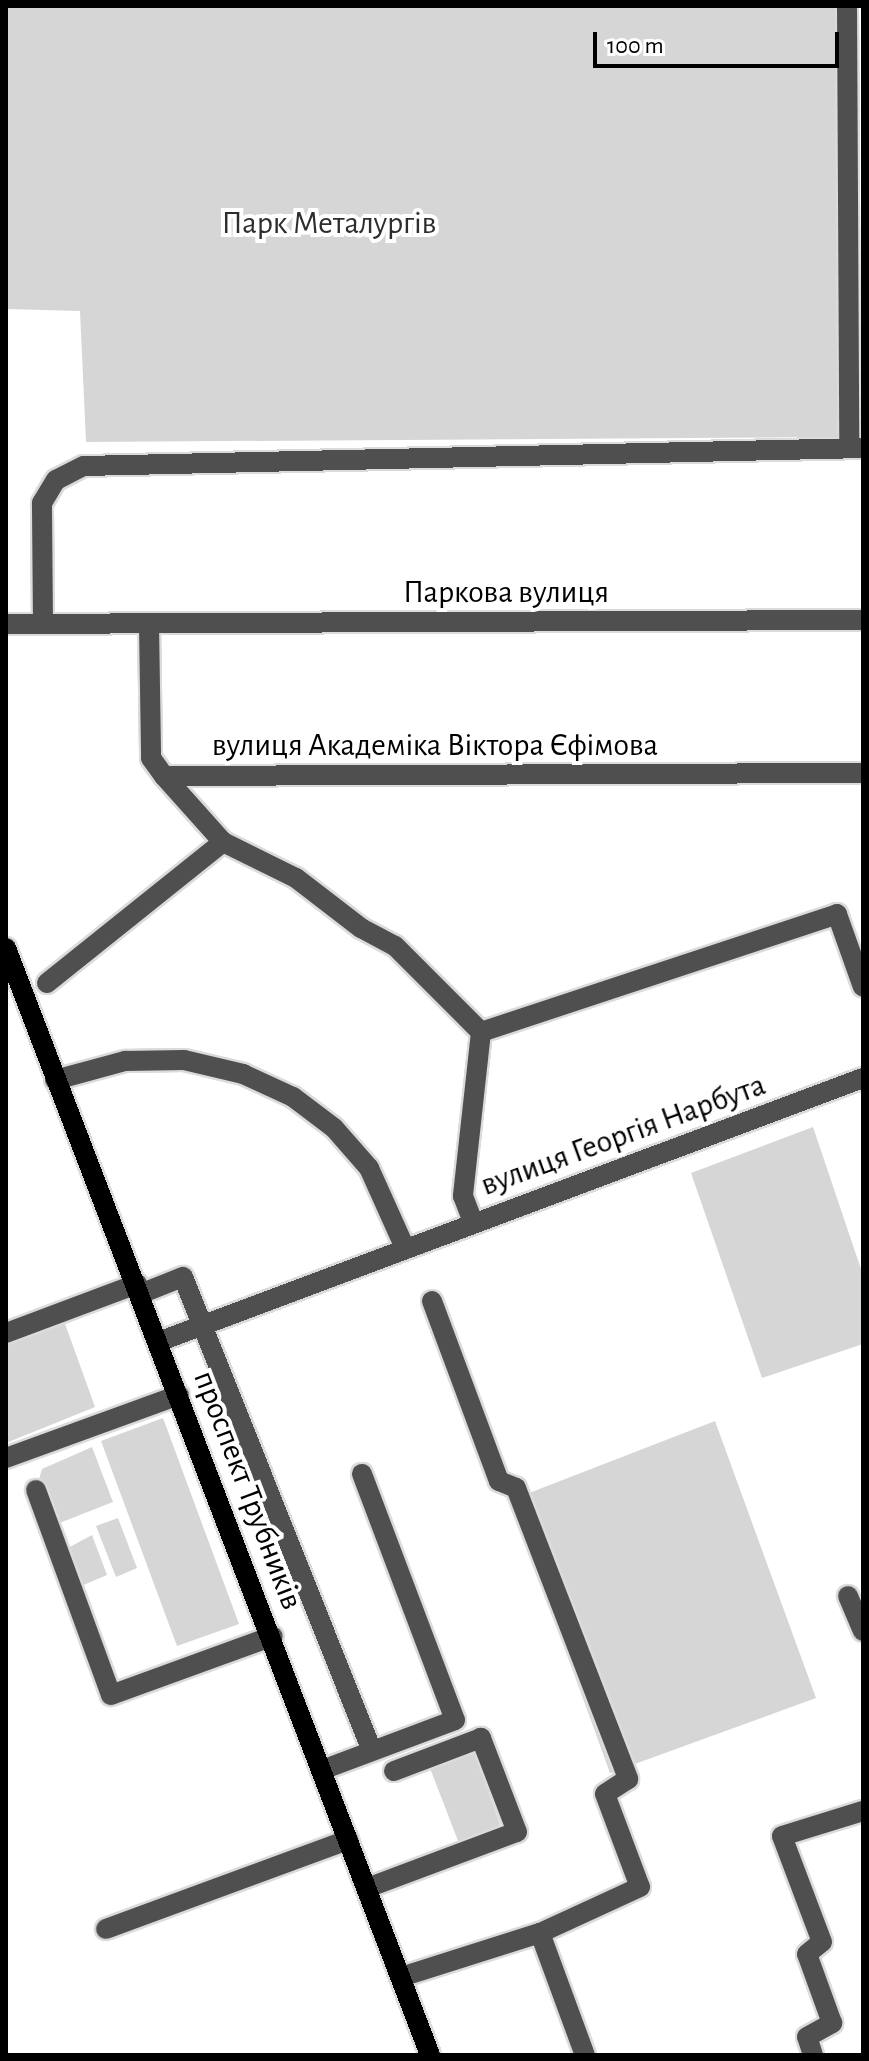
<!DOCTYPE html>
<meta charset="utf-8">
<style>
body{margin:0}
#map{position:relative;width:869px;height:2061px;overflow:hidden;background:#fff;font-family:"Alegreya Sans",sans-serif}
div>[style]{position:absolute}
.green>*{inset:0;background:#d6d6d6}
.roads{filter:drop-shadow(2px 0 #dbdbdb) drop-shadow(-2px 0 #dbdbdb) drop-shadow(0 2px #dbdbdb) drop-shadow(0 -2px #dbdbdb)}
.minor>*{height:20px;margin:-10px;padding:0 10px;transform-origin:10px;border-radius:10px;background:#4f4f4f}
.major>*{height:20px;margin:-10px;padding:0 10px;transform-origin:10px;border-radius:10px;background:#000}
span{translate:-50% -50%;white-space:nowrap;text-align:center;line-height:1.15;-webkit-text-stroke:8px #fff;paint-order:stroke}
.park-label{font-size:32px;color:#2d2d2d}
.street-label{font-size:32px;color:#000}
.frame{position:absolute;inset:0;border:8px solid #000;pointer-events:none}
.scale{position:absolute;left:593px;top:32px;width:246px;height:36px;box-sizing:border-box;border:4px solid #000;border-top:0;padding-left:10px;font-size:24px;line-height:28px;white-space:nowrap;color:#000;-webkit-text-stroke:6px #fff;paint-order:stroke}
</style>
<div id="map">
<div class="green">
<div style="clip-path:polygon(6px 6px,835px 6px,840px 437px,86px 442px,80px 311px,6px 309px)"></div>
<div style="clip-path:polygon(813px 1127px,863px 1275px,863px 1344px,762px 1378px,691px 1173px)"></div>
<div style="clip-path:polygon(64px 1321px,95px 1407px,6px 1443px,6px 1344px)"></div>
<div style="clip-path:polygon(163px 1418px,239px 1624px,177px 1646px,101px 1441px)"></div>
<div style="clip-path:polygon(715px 1421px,816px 1698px,610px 1773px,511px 1500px)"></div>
<div style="clip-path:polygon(92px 1447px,113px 1502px,57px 1524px,39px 1479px,42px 1469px)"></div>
<div style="clip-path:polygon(118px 1518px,137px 1568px,116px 1577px,96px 1526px)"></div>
<div style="clip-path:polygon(92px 1535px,107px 1575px,81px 1586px,66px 1549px)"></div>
<div style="clip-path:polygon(473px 1750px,500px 1824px,496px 1832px,460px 1846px,428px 1763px)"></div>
</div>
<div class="roads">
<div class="minor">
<div style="left:847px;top:6px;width:441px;rotate:89.7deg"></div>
<div style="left:6px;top:624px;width:857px;rotate:-0.27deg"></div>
<div style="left:43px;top:624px;width:121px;rotate:-90.5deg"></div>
<div style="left:42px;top:503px;width:27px;rotate:-59deg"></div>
<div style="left:56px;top:480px;width:31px;rotate:-27deg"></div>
<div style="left:84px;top:466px;width:779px;rotate:-1.32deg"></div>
<div style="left:149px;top:624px;width:134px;rotate:89.1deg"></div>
<div style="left:151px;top:758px;width:22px;rotate:54deg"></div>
<div style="left:164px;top:776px;width:699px;rotate:-0.25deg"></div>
<div style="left:164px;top:776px;width:89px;rotate:48.2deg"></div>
<div style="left:223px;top:842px;width:81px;rotate:26.3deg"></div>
<div style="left:296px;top:878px;width:82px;rotate:37.6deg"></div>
<div style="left:361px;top:928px;width:38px;rotate:28deg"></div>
<div style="left:395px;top:946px;width:122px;rotate:45deg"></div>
<div style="left:481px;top:1032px;width:165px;rotate:96.3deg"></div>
<div style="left:463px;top:1196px;width:28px;rotate:69deg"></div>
<div style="left:47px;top:983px;width:226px;rotate:-38.7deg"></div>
<div style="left:481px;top:1032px;width:375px;rotate:-18.3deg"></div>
<div style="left:837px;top:914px;width:77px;rotate:70.4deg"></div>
<div style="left:55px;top:1080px;width:73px;rotate:-15.2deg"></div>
<div style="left:125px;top:1061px;width:59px;rotate:-1deg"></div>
<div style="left:184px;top:1060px;width:61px;rotate:13.3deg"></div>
<div style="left:243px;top:1074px;width:55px;rotate:24.7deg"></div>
<div style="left:293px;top:1097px;width:51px;rotate:37.1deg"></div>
<div style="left:334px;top:1128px;width:53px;rotate:48.8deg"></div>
<div style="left:369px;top:1168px;width:88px;rotate:65.8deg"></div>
<div style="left:140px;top:1294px;width:46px;rotate:-21.6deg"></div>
<div style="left:183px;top:1277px;width:510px;rotate:68.26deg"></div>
<div style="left:432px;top:1301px;width:192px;rotate:69.6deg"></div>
<div style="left:499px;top:1481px;width:18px;rotate:22deg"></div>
<div style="left:516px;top:1488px;width:312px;rotate:68.9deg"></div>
<div style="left:628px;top:1779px;width:27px;rotate:147deg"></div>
<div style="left:605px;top:1794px;width:99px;rotate:69.4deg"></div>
<div style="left:640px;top:1887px;width:110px;rotate:155.3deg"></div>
<div style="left:6px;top:1333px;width:140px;rotate:-20.5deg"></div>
<div style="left:158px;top:1342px;width:753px;rotate:-20.53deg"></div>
<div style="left:6px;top:1458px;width:184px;rotate:-20deg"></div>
<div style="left:36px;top:1490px;width:218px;rotate:69.9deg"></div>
<div style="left:111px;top:1695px;width:172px;rotate:-20deg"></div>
<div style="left:848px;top:1596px;width:38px;rotate:67deg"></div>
<div style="left:322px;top:1770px;width:142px;rotate:-20.6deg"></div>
<div style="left:455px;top:1720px;width:263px;rotate:-110.7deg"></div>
<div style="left:367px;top:1888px;width:160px;rotate:-20.5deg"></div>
<div style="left:517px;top:1832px;width:101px;rotate:-111deg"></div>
<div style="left:481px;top:1738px;width:93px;rotate:159.2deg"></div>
<div style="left:106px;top:1929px;width:258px;rotate:-20.2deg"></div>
<div style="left:401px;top:1977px;width:146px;rotate:-17.6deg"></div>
<div style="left:540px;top:1933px;width:130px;rotate:69.8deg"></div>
<div style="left:813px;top:2055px;width:19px;rotate:-108deg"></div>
<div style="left:807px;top:2037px;width:29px;rotate:-29deg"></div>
<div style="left:832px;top:2023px;width:73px;rotate:-109.9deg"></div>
<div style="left:807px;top:1954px;width:19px;rotate:-39deg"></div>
<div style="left:822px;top:1942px;width:113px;rotate:-110.7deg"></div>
<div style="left:782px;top:1836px;width:85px;rotate:-17.2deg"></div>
</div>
<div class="major">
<div style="left:6px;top:948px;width:1185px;rotate:69.04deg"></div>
</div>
</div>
<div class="park-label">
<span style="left:329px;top:223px">Парк Металургів</span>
</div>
<div class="street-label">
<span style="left:506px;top:592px">Паркова вулиця</span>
<span style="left:435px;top:745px">вулиця Академіка Віктора Єфімова</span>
<span style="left:623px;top:1135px;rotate:-20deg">вулиця Георгія Нарбута</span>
<span style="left:248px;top:1490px;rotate:69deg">проспект Трубників</span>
</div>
<div class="frame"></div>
<div class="scale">100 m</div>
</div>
